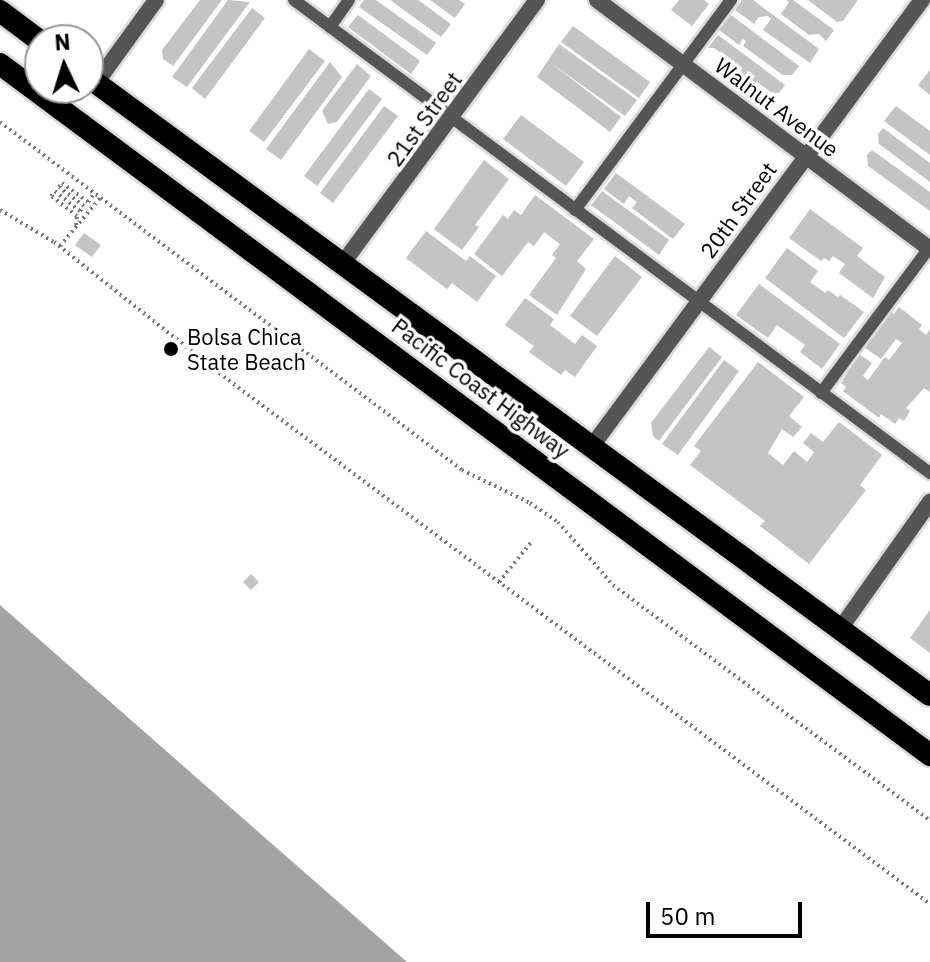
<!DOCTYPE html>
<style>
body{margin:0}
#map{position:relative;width:930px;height:962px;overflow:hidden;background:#fff;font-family:"IBM Plex Sans",sans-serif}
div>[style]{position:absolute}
.water>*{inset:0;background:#a3a3a3}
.building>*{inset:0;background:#c4c4c4}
.path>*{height:4px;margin-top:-2px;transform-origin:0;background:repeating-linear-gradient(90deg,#777 0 2px,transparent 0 6px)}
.roads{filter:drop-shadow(2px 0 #dbdbdb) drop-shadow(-2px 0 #dbdbdb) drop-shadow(0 2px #dbdbdb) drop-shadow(0 -2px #dbdbdb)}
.service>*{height:12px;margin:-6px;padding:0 6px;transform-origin:6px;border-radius:6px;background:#555}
.minor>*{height:16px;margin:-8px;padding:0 8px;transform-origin:8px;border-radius:8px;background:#555}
.trunk>*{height:22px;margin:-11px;padding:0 11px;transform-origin:11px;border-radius:11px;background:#000}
.dots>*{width:22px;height:22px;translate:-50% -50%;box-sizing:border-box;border:4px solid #fff;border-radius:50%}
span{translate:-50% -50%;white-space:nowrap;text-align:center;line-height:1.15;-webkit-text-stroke:7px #fff;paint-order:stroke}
.street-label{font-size:22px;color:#000}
.poi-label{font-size:22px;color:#000}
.left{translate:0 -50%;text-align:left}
.north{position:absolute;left:24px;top:24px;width:80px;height:80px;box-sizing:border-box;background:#fff;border:2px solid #999;border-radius:50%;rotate:356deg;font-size:22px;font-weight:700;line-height:32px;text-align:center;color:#000}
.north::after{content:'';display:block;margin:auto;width:28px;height:36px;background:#000;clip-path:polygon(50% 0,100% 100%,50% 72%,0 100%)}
.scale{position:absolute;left:646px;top:902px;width:156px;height:36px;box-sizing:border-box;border:4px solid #000;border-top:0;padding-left:10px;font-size:24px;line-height:28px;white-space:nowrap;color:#000;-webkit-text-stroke:6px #fff;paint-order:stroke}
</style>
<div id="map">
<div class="water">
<div style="clip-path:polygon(0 605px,255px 829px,407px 962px,0 962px)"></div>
</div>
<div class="building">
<div style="clip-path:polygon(200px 0,222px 0,173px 66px,163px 59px,162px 50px)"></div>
<div style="clip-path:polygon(228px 0,250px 2px,187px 87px,172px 77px)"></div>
<div style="clip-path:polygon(364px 0,376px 0,436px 43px,427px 55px,359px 7px)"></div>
<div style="clip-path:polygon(390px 0,418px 0,451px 24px,441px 37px)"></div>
<div style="clip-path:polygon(430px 0,459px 0,465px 4px,455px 18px)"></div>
<div style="clip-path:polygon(679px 0,704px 0,709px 4px,692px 26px,671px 10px)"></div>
<div style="clip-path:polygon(742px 0,753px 0,819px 49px,810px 63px,763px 30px,771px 19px,768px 16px,759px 17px,754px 24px,735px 10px)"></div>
<div style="clip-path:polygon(786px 0,793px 0,834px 30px,826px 41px,819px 34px,809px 35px,781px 14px,789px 2px)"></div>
<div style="clip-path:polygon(808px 0,858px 0,843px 21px,837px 22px)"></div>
<div style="clip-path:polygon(252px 8px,265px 18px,205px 99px,192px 88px)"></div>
<div style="clip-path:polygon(358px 15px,420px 61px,411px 74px,348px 27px)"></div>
<div style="clip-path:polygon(731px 15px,799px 66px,792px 75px,783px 75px,743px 46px,746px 41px,743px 39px,739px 45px,719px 30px)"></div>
<div style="clip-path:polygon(573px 26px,650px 82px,639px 98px,561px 42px)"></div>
<div style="clip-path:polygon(718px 35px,785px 85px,779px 93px,772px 93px,757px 82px,755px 85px,739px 73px,742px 69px,714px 48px,708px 48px)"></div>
<div style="clip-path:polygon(559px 44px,637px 100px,625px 116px,551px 63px,621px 117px,610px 132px,537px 77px)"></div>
<div style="clip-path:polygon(309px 49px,325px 61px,264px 142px,249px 131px)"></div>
<div style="clip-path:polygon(330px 62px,342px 77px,281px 160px,266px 149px)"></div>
<div style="clip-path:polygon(357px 64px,371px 76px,337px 122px,328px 124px,322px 111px)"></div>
<div style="clip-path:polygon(930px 70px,930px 95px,918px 85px)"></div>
<div style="clip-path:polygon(369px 89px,382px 99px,317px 186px,304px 176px)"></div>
<div style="clip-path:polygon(384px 106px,398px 116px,333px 203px,320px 193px)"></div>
<div style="clip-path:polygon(896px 106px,930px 131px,930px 155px,884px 121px)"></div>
<div style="clip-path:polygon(521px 115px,584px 162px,566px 186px,503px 139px)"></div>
<div style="clip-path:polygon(883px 128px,930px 163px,930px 182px,879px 144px,878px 134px)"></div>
<div style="clip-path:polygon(872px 150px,930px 192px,930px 211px,868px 166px,867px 155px)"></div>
<div style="clip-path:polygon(484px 160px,509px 179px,475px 225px,479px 227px,462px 250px,434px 229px)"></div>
<div style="clip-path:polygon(616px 173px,685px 224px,673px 239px,632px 208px,637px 202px,629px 196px,624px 204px,604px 189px)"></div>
<div style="clip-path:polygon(602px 191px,669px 240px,659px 255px,591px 205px)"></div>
<div style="clip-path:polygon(535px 195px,594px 239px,577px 261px,586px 269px,557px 315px,529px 295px,556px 258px,552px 255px,560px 244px,544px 232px,534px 246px,528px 242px,502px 276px,474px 254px,503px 215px,508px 219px,514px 210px,521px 215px)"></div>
<div style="clip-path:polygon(810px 209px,863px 248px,857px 256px,885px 277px,873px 298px,839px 273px,845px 264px,833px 256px,829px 261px,824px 258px,821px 261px,789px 238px)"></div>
<div style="clip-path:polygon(426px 231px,466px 261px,470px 256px,496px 276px,477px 302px,452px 283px,447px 289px,406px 258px)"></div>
<div style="clip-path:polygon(84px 233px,101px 245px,92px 257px,75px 245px)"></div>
<div style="clip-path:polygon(787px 248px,818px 271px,810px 282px,825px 293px,828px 290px,838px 297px,840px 295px,864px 312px,844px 338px,765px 278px)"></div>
<div style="clip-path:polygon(615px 256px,642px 277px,597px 336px,570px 316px)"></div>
<div style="clip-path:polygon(759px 284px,840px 344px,822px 369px,800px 352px,805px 345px,777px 325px,768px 338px,736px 315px)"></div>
<div style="clip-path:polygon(525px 298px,554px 319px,550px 325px,575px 344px,582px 335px,597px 346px,575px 377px,565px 370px,561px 375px,529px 352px,534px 346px,505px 325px)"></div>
<div style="clip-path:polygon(899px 307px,922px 325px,919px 329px,926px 335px,930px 329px,930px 392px,924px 388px,906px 408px,910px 411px,904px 421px,899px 418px,895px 424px,881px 414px,879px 418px,843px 391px,846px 387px,841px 383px,859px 354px,872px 363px,863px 376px,868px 380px,885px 357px,889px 360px,902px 343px,896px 339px,881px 359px,861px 345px,888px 309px,894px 314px)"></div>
<div style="clip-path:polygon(709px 347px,722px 357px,659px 441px,653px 436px,651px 423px)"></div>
<div style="clip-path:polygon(724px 360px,739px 371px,678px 455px,662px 444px)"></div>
<div style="clip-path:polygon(758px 362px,804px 397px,789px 416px,802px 427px,793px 437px,782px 429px,768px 453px,783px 465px,794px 451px,807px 462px,814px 452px,803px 443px,811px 433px,823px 442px,839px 422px,882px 455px,860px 485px,866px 490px,809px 564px,760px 526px,765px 521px,690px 465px,701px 451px,694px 446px)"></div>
<div style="clip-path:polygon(251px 574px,259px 582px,251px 590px,243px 582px)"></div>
<div style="clip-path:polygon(930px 610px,930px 653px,910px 638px)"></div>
</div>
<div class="path">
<div style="left:0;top:122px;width:578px;rotate:36.99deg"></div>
<div style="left:462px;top:470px;width:76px;rotate:25.9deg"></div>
<div style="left:530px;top:503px;width:34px;rotate:34deg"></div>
<div style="left:558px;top:522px;width:84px;rotate:48.9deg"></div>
<div style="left:613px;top:585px;width:395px;rotate:36.6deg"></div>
<div style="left:0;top:210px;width:63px;rotate:30.7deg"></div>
<div style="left:54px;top:242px;width:211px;rotate:38.4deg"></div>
<div style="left:219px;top:373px;width:887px;rotate:36.75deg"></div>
<div style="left:76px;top:225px;width:9px;rotate:-84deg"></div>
<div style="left:77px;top:216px;width:33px;rotate:-142deg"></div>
<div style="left:51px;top:196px;width:6px;rotate:-51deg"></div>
<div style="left:55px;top:191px;width:32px;rotate:39deg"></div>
<div style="left:80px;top:211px;width:6px;rotate:-51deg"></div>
<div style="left:84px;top:206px;width:31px;rotate:-143deg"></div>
<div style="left:59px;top:187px;width:5px;rotate:-53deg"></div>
<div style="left:62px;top:183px;width:32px;rotate:36deg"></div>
<div style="left:88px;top:202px;width:11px;rotate:-56deg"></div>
<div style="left:60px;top:246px;width:62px;rotate:-50.2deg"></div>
<div style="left:499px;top:582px;width:54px;rotate:-51deg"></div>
</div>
<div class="roads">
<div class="service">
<div style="left:294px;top:0;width:793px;rotate:36.64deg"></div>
<div style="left:330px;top:27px;width:33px;rotate:-55deg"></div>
<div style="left:575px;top:210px;width:262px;rotate:-53.4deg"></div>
<div style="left:821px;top:393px;width:182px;rotate:-53.3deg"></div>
</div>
<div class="minor">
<div style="left:597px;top:0;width:416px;rotate:36.8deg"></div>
<div style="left:96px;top:83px;width:102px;rotate:-54.1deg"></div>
<div style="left:343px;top:263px;width:327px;rotate:-53.6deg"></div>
<div style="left:592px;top:446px;width:555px;rotate:-53.5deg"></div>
<div style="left:840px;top:629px;width:156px;rotate:-54.7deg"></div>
</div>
<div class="trunk">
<div style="left:0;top:11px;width:50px;rotate:36.9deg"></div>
<div style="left:0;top:64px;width:1159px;rotate:36.61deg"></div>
<div style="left:88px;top:77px;width:1044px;rotate:36.28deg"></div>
</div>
</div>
<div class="dots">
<div style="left:171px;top:349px;background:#000"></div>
</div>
<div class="street-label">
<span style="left:777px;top:107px;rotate:37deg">Walnut Avenue</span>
<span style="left:424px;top:119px;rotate:-54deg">21st Street</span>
<span style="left:738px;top:210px;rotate:-54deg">20th Street</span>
<span style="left:481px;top:388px;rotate:37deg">Pacific Coast Highway</span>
</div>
<div class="poi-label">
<span class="left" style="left:187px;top:349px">Bolsa Chica<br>State Beach</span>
</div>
<div class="north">N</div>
<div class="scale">50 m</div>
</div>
